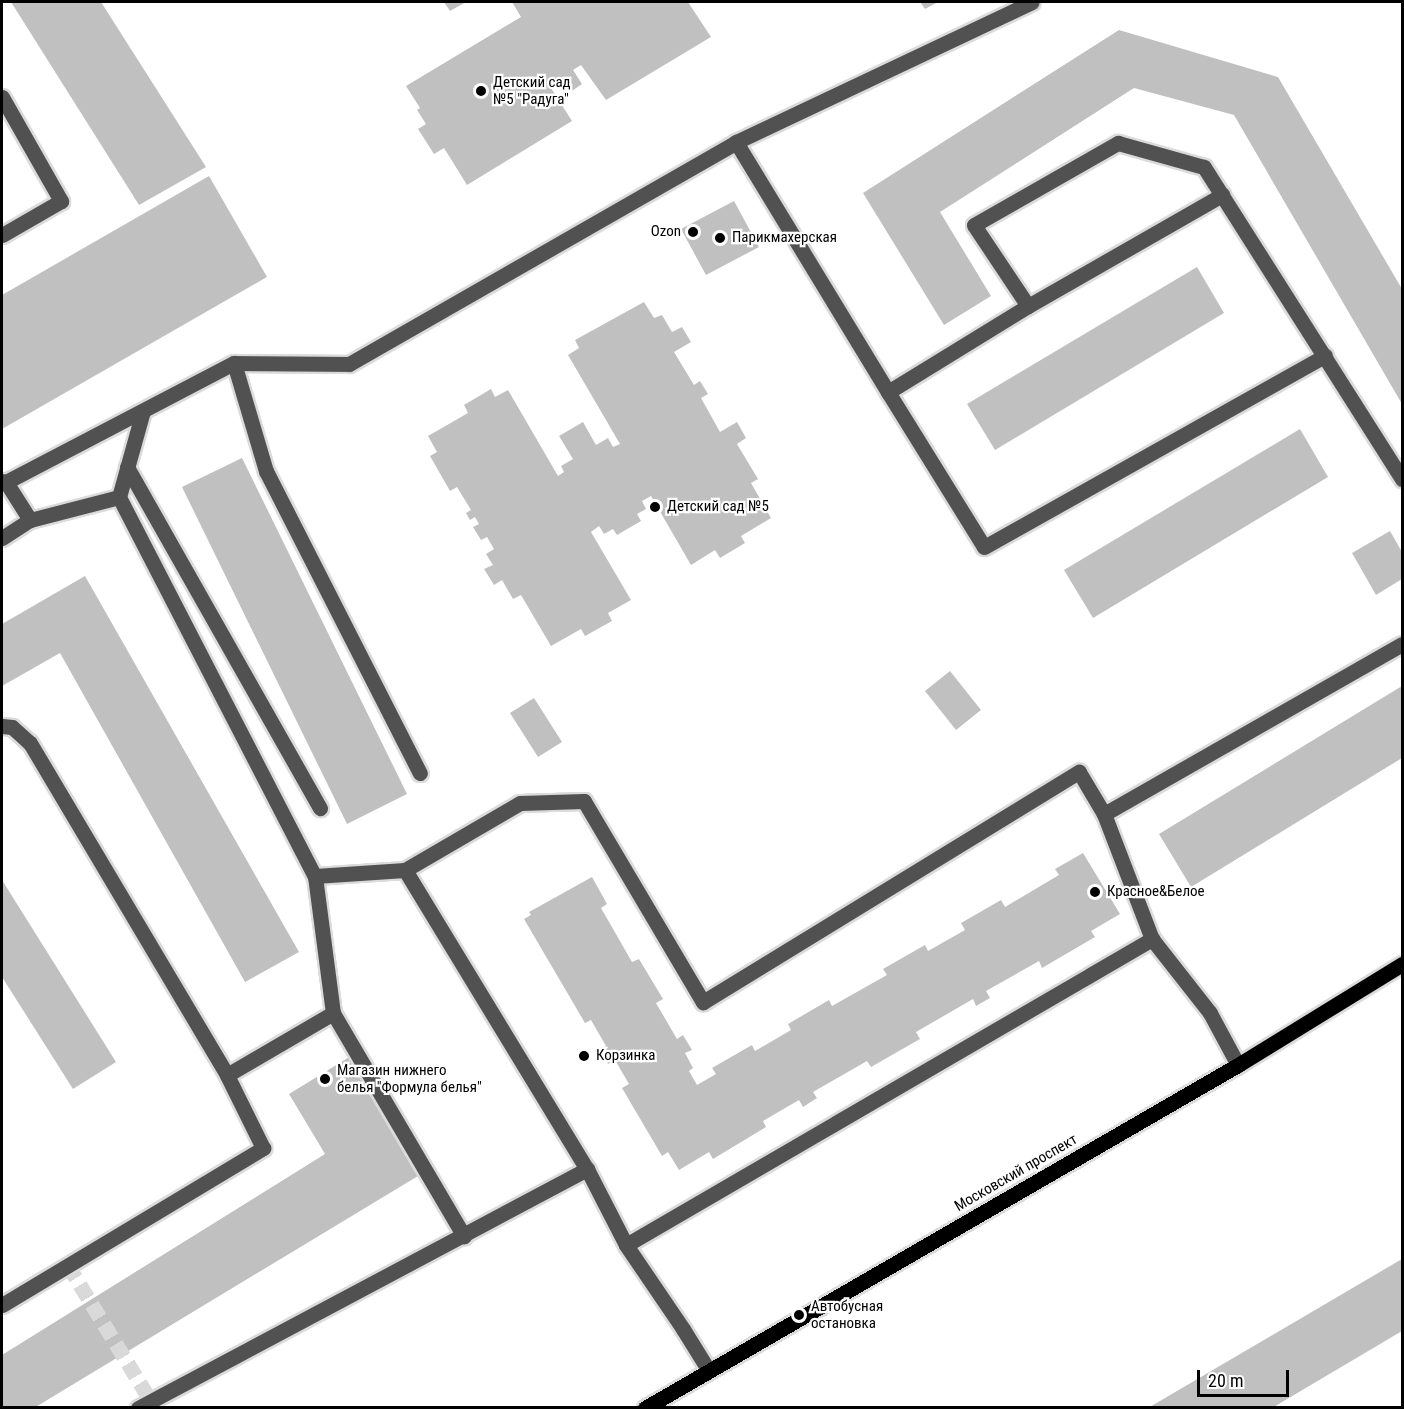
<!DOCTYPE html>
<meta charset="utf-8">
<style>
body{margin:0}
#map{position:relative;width:1404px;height:1409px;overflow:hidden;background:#fff;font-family:"Roboto Condensed",sans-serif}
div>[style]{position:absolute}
.building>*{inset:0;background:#c0c0c0}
.minor-tunnel>*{height:15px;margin-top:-7.5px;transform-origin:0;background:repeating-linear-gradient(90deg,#d9d9d9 0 15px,transparent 0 23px)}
.roads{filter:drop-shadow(2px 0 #dbdbdb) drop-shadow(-2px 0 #dbdbdb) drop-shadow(0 2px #dbdbdb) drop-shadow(0 -2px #dbdbdb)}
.minor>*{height:15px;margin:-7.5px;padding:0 7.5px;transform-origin:7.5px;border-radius:7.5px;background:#515151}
.major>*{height:15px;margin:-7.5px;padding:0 7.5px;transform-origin:7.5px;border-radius:7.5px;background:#000}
.dots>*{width:16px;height:16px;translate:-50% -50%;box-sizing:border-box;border:3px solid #fff;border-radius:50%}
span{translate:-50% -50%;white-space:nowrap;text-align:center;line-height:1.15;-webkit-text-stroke:4.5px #fff;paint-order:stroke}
.poi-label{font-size:15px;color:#000}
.left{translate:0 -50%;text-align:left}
.right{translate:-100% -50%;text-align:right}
.street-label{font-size:15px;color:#000}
.frame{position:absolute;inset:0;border:3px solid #000;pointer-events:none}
.scale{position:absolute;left:1197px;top:1370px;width:92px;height:27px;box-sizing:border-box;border:3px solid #000;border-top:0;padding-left:8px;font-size:18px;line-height:21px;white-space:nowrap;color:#000;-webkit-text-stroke:4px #fff;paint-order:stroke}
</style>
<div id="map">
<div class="building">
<div style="clip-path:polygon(11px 2px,101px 2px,206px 167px,139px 205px)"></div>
<div style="clip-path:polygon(444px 2px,466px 2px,450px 11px)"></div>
<div style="clip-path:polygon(512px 2px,688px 2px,711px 37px,606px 100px,581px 65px,573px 70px,582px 84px,566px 95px,557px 80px,549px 85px,572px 121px,467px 185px,444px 148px,434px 154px,418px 129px,426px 124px,417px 110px,420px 108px,406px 86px,521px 17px)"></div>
<div style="clip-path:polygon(920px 2px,938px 2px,925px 9px)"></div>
<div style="clip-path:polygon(1119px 30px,1278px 77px,1402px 289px,1402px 404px,1234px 115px,1134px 88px,940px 212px,991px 296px,944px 325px,863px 193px)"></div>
<div style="clip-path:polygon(209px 176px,267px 277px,2px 429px,2px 295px)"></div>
<div style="clip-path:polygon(734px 201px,759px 247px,706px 275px,681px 229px)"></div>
<div style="clip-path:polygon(1197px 267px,1224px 313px,995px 450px,967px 404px)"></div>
<div style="clip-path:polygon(644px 302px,654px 318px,662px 315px,672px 332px,682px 327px,691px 342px,674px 352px,694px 385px,700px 381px,708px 394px,701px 398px,720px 432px,737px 422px,746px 438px,737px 444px,758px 479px,751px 483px,771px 518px,741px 536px,745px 543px,720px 558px,715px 550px,691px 565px,651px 496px,642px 501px,646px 509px,637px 514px,641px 521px,617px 535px,613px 529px,604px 534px,599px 526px,591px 532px,631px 600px,608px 613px,612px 621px,585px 636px,581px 629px,551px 646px,521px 595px,513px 599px,502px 580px,494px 585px,484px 569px,493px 565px,486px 554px,494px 549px,487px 537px,481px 540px,473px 527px,479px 524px,475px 517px,470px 520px,466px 513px,471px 510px,457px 487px,450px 491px,430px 456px,437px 452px,428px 436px,468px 413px,464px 405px,491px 389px,495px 397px,508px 390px,558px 476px,564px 472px,561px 466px,573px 459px,559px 436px,583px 422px,596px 445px,608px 438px,613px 447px,620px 444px,568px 355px,579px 348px,575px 340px)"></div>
<div style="clip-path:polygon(1300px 429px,1328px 477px,1093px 618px,1064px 570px)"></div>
<div style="clip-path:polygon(242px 458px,407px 794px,347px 824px,182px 487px)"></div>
<div style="clip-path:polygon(1390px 531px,1402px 552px,1402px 579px,1376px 595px,1352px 553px)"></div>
<div style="clip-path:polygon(85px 576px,299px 952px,245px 982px,60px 653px,2px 686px,2px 624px)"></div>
<div style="clip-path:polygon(950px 671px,981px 710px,956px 730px,925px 691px)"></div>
<div style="clip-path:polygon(1402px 686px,1402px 758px,1191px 887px,1159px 834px)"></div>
<div style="clip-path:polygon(534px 698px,562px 742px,538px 757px,510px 713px)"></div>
<div style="clip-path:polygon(1083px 853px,1120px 914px,1091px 931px,1095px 937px,1042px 968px,1039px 961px,986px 991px,990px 998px,976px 1006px,973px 999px,916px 1032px,920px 1039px,871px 1067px,867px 1061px,813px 1092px,817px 1098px,803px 1107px,799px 1100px,763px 1121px,766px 1127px,713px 1159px,709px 1152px,679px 1170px,668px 1152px,662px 1156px,622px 1088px,629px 1084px,615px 1060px,608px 1064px,600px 1049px,606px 1046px,591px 1020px,585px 1023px,524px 919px,531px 915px,529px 912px,592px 877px,607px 904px,601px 908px,632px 962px,639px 959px,663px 999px,656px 1003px,677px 1039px,683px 1035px,692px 1050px,685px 1053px,693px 1068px,689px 1071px,697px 1085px,716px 1074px,712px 1068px,752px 1045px,755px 1051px,791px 1030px,788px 1024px,829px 1000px,832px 1006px,887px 975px,883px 969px,925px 945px,928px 951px,965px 930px,961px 923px,1001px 900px,1005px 907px,1059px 875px,1055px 869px)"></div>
<div style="clip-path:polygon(2px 880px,116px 1062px,73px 1089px,2px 977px)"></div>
<div style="clip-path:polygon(351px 1056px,418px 1176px,34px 1408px,2px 1408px,2px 1355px,325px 1154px,289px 1094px)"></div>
<div style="clip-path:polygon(1402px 1259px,1402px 1331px,1272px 1408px,1148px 1408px)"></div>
</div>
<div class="minor-tunnel">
<div style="left:68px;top:1265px;width:159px;rotate:58.6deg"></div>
</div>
<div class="roads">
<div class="minor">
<div style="left:2px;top:97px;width:120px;rotate:60.4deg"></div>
<div style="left:61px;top:201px;width:68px;rotate:150deg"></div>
<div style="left:736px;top:142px;width:293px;rotate:58.7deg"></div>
<div style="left:888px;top:392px;width:164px;rotate:-31.6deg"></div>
<div style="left:1028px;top:306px;width:97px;rotate:-123.7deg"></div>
<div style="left:974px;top:225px;width:166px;rotate:-29.7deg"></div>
<div style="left:1118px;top:143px;width:89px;rotate:15.6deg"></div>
<div style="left:1204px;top:167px;width:370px;rotate:57.6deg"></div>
<div style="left:1028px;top:306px;width:224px;rotate:-29.8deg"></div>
<div style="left:234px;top:363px;width:113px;rotate:73.5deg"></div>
<div style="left:266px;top:471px;width:339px;rotate:63deg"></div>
<div style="left:888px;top:392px;width:182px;rotate:58.2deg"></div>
<div style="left:984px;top:547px;width:391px;rotate:-29.3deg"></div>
<div style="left:127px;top:467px;width:392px;rotate:60.5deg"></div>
<div style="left:2px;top:481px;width:4px;rotate:14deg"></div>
<div style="left:6px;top:482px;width:257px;rotate:-27.6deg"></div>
<div style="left:234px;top:363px;width:115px;rotate:0.5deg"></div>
<div style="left:349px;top:364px;width:446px;rotate:-29.8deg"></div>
<div style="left:736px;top:142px;width:327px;rotate:-25.3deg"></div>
<div style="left:6px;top:482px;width:45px;rotate:57.7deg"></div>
<div style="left:30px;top:520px;width:92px;rotate:-14.5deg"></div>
<div style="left:119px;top:497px;width:427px;rotate:62.7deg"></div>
<div style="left:119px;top:497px;width:89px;rotate:-74.4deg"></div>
<div style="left:2px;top:538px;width:33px;rotate:-33deg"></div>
<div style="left:2px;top:726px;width:10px;rotate:6deg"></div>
<div style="left:12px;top:727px;width:24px;rotate:42deg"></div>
<div style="left:30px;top:743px;width:386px;rotate:59.3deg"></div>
<div style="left:1104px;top:814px;width:343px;rotate:-29.7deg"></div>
<div style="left:405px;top:870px;width:350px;rotate:58.7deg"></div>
<div style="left:587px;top:1169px;width:85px;rotate:62.8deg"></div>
<div style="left:626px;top:1245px;width:609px;rotate:-30.19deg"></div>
<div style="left:333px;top:1013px;width:259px;rotate:59.6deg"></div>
<div style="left:626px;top:1245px;width:102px;rotate:55.8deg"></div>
<div style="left:683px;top:1329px;width:49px;rotate:58.2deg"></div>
<div style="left:2px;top:1305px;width:305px;rotate:-31deg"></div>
<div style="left:263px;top:1148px;width:81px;rotate:-116.3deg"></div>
<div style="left:227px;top:1075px;width:123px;rotate:-30.3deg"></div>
<div style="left:333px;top:1013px;width:138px;rotate:-97.5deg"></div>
<div style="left:315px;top:876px;width:90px;rotate:-3.8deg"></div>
<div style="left:405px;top:870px;width:133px;rotate:-30.2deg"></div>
<div style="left:520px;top:803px;width:64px;rotate:-1.8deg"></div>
<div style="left:584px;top:801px;width:234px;rotate:59.4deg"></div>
<div style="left:703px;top:1002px;width:441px;rotate:-31.5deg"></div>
<div style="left:1079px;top:772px;width:49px;rotate:59.2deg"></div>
<div style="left:1104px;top:814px;width:134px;rotate:69deg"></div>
<div style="left:1152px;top:939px;width:94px;rotate:51.9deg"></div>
<div style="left:1210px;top:1013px;width:59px;rotate:61.7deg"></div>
<div style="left:138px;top:1408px;width:509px;rotate:-28.03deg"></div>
</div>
<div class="major">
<div style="left:645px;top:1408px;width:685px;rotate:-30.05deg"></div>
<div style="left:1238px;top:1065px;width:193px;rotate:-31.6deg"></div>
</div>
</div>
<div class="dots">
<div style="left:481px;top:91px;background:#000"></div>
<div style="left:693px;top:232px;background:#000"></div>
<div style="left:720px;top:238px;background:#000"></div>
<div style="left:655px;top:507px;background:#000"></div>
<div style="left:1095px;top:892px;background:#000"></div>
<div style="left:584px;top:1056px;background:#000"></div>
<div style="left:325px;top:1079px;background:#000"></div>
<div style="left:799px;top:1315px;background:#000"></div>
</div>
<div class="poi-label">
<span class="left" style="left:493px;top:91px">Детский сад<br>№5 "Радуга"</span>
<span class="right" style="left:681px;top:232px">Ozon</span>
<span class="left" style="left:732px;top:238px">Парикмахерская</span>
<span class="left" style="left:667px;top:507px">Детский сад №5</span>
<span class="left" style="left:1107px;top:892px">Красное&amp;Белое</span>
<span class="left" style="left:596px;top:1056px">Корзинка</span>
<span class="left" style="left:337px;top:1079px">Магазин нижнего<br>белья "Формула белья"</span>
<span class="left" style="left:811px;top:1315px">Автобусная<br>остановка</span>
</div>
<div class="street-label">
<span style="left:1016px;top:1173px;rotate:-30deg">Московский проспект</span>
</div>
<div class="frame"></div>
<div class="scale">20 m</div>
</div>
